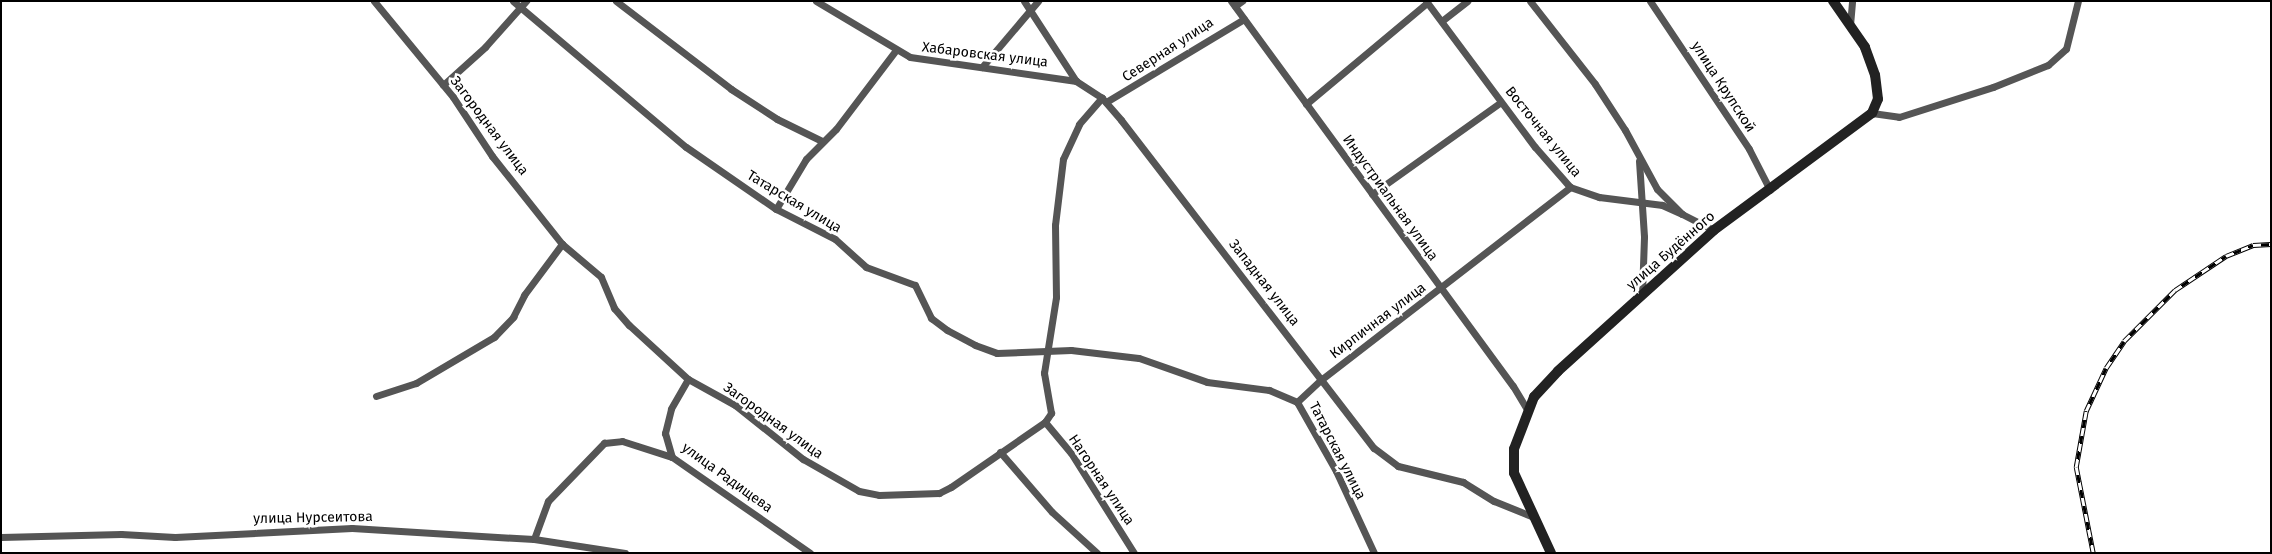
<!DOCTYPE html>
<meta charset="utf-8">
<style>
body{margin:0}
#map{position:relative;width:2272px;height:554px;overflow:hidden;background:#fff;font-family:"Fira Sans",sans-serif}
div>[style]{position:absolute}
.street>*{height:7px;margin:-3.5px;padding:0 3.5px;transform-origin:3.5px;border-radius:3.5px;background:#555}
.secondary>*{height:10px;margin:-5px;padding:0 5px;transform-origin:5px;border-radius:5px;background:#222}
.rail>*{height:4.5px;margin-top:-2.25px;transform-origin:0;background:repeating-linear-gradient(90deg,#fff 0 8px,#000 0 16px);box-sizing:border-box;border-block:1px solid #000}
span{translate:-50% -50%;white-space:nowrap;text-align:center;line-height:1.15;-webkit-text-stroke:5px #fff;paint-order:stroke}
.street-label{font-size:14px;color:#000}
.frame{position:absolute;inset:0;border:2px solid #000;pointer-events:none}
</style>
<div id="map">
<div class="street">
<div style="left:374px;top:1px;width:124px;rotate:50.5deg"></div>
<div style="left:453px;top:97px;width:71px;rotate:56.5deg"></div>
<div style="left:492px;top:156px;width:112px;rotate:51.5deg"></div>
<div style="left:562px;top:244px;width:51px;rotate:40.2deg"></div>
<div style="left:601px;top:277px;width:34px;rotate:67deg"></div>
<div style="left:614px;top:308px;width:23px;rotate:49deg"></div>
<div style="left:629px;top:325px;width:80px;rotate:42.5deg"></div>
<div style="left:688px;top:379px;width:54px;rotate:29deg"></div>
<div style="left:735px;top:405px;width:87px;rotate:38.5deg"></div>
<div style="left:803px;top:459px;width:64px;rotate:29.7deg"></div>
<div style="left:859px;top:491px;width:20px;rotate:11deg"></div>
<div style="left:879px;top:495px;width:60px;rotate:-1.9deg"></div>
<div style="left:939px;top:493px;width:13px;rotate:-27deg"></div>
<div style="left:951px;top:487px;width:114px;rotate:-34.7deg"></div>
<div style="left:1045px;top:422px;width:11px;rotate:-56deg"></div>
<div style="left:1051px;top:413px;width:41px;rotate:-99.9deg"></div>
<div style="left:1044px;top:373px;width:77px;rotate:-81deg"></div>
<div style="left:1056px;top:297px;width:72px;rotate:-90.8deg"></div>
<div style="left:1055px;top:225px;width:66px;rotate:-83.1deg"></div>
<div style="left:1063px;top:159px;width:38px;rotate:-65deg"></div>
<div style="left:1079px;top:124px;width:35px;rotate:-49deg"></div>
<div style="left:513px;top:1px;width:226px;rotate:40.2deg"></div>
<div style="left:686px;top:147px;width:109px;rotate:34.6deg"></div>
<div style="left:776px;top:209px;width:66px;rotate:27deg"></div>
<div style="left:835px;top:239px;width:42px;rotate:42.1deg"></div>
<div style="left:866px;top:267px;width:52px;rotate:20.2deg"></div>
<div style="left:915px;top:285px;width:37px;rotate:64deg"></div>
<div style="left:931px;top:318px;width:20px;rotate:37deg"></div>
<div style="left:947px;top:330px;width:32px;rotate:28deg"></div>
<div style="left:975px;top:345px;width:23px;rotate:20deg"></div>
<div style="left:997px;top:353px;width:74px;rotate:-2.3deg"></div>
<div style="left:1071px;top:350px;width:68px;rotate:6.7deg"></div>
<div style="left:1139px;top:358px;width:72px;rotate:19.4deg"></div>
<div style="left:1207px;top:382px;width:63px;rotate:7.4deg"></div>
<div style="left:1269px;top:390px;width:30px;rotate:23deg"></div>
<div style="left:1297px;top:402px;width:79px;rotate:60.5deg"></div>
<div style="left:1336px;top:471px;width:90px;rotate:65.1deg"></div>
<div style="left:616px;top:1px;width:145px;rotate:37.4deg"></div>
<div style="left:731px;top:89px;width:55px;rotate:33.1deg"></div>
<div style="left:777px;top:119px;width:50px;rotate:26.1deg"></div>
<div style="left:816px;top:1px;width:109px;rotate:30.8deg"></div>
<div style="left:910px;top:57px;width:168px;rotate:8.2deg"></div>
<div style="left:1024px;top:1px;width:95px;rotate:57deg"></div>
<div style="left:1076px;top:81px;width:31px;rotate:33deg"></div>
<div style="left:1102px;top:98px;width:29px;rotate:49deg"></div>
<div style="left:1121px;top:120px;width:414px;rotate:52.4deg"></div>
<div style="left:1374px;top:448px;width:30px;rotate:37deg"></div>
<div style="left:1398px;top:466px;width:67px;rotate:13.8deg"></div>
<div style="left:1463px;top:482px;width:36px;rotate:32deg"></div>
<div style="left:1494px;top:501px;width:40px;rotate:22deg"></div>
<div style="left:1231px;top:1px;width:477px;rotate:53.8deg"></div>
<div style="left:1513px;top:386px;width:29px;rotate:59deg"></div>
<div style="left:1426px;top:1px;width:182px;rotate:53.3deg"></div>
<div style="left:1535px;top:147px;width:53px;rotate:48.8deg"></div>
<div style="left:1570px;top:187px;width:31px;rotate:19deg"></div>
<div style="left:1599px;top:197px;width:64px;rotate:7.2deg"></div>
<div style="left:1662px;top:205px;width:22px;rotate:24deg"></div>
<div style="left:1530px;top:1px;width:105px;rotate:51.9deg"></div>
<div style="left:1595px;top:84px;width:55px;rotate:56.9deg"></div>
<div style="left:1625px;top:130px;width:67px;rotate:61.5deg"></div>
<div style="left:1657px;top:189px;width:35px;rotate:45deg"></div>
<div style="left:1682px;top:214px;width:36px;rotate:27deg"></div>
<div style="left:1650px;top:1px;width:178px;rotate:56.2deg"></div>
<div style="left:1749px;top:149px;width:46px;rotate:62.9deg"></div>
<div style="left:1235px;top:6px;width:9px;rotate:-36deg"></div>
<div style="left:1443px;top:20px;width:31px;rotate:-38deg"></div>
<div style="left:1850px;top:25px;width:24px;rotate:-85deg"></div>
<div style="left:982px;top:67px;width:87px;rotate:-49.7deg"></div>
<div style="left:443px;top:85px;width:57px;rotate:-42.1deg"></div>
<div style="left:485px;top:47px;width:62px;rotate:-48.3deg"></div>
<div style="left:1106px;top:102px;width:161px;rotate:-31deg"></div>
<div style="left:1306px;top:104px;width:158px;rotate:-39.9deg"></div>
<div style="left:1872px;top:113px;width:27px;rotate:8deg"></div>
<div style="left:1899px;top:117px;width:99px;rotate:-17.7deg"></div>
<div style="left:1993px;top:87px;width:59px;rotate:-21.8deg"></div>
<div style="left:2048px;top:65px;width:24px;rotate:-42deg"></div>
<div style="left:2066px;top:49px;width:49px;rotate:-76deg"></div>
<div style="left:1639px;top:161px;width:76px;rotate:86.2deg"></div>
<div style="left:1644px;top:237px;width:57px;rotate:92deg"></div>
<div style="left:1372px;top:194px;width:158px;rotate:-35.5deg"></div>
<div style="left:776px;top:209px;width:58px;rotate:-59deg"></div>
<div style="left:806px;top:159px;width:42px;rotate:-45deg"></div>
<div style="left:836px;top:129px;width:99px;rotate:-52.8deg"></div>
<div style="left:688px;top:379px;width:34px;rotate:120deg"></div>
<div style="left:671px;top:409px;width:25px;rotate:104deg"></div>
<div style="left:665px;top:433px;width:25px;rotate:74deg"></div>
<div style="left:672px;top:457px;width:168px;rotate:34.8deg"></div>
<div style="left:376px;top:396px;width:42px;rotate:-18deg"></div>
<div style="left:416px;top:383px;width:91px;rotate:-30.5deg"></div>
<div style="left:494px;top:337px;width:28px;rotate:-46deg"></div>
<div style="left:513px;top:317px;width:25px;rotate:-63deg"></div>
<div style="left:524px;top:295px;width:64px;rotate:-53.3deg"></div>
<div style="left:1297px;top:402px;width:34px;rotate:-43deg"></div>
<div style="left:1322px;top:379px;width:314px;rotate:-37.7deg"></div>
<div style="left:1045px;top:422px;width:40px;rotate:50deg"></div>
<div style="left:1071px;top:453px;width:118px;rotate:57.8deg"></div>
<div style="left:1000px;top:452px;width:79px;rotate:49.1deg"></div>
<div style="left:1052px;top:512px;width:61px;rotate:42.3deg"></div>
<div style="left:1px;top:537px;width:120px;rotate:-1.4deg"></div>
<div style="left:121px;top:534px;width:54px;rotate:3.2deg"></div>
<div style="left:175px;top:537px;width:177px;rotate:-2.9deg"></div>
<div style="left:352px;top:528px;width:182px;rotate:3.5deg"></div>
<div style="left:534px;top:539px;width:92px;rotate:8.7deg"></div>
<div style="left:534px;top:539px;width:40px;rotate:-69.8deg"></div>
<div style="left:548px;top:501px;width:81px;rotate:-46deg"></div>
<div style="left:604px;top:443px;width:18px;rotate:-6deg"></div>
<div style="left:622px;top:441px;width:52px;rotate:17.7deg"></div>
</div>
<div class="secondary">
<div style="left:1551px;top:553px;width:88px;rotate:-114.8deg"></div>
<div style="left:1514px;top:473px;width:24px;rotate:-90deg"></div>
<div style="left:1514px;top:449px;width:56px;rotate:-69deg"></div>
<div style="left:1534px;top:397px;width:35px;rotate:-47deg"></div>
<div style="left:1558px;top:371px;width:210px;rotate:-42.1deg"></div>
<div style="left:1714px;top:230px;width:197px;rotate:-36.5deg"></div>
<div style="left:1872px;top:113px;width:15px;rotate:-67deg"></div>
<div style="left:1878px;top:99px;width:24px;rotate:-97deg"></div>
<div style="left:1875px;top:75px;width:30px;rotate:-110deg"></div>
<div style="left:1865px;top:47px;width:56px;rotate:-124.8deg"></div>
</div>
<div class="rail">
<div style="left:2093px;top:553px;width:88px;rotate:-101.2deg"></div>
<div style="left:2076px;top:467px;width:57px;rotate:-79.9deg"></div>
<div style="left:2086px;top:411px;width:47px;rotate:-65.1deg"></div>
<div style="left:2106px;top:368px;width:32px;rotate:-56deg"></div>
<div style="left:2124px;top:341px;width:72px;rotate:-45deg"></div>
<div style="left:2175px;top:290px;width:61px;rotate:-33.7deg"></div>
<div style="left:2226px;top:256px;width:29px;rotate:-22deg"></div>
<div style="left:2253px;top:245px;width:18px;rotate:-3deg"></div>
</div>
<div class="street-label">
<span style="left:1168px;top:50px;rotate:-33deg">Северная улица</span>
<span style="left:985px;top:55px;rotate:7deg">Хабаровская улица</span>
<span style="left:1723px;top:87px;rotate:57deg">улица Крупской</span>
<span style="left:489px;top:126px;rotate:53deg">Загородная улица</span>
<span style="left:1543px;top:132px;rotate:51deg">Восточная улица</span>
<span style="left:1390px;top:198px;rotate:54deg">Индустриальная улица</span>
<span style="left:794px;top:202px;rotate:31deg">Татарская улица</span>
<span style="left:1671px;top:251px;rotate:-41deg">улица Будённого</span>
<span style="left:1264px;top:283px;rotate:52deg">Западная улица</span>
<span style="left:1378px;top:321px;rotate:-37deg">Кирпичная улица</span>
<span style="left:773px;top:421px;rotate:36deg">Загородная улица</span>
<span style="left:1337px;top:451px;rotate:63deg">Татарская улица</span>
<span style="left:727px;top:478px;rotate:36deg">улица Радищева</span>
<span style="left:1101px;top:480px;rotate:56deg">Нагорная улица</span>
<span style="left:313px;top:518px;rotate:-1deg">улица Нурсеитова</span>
</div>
<div class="frame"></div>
</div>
